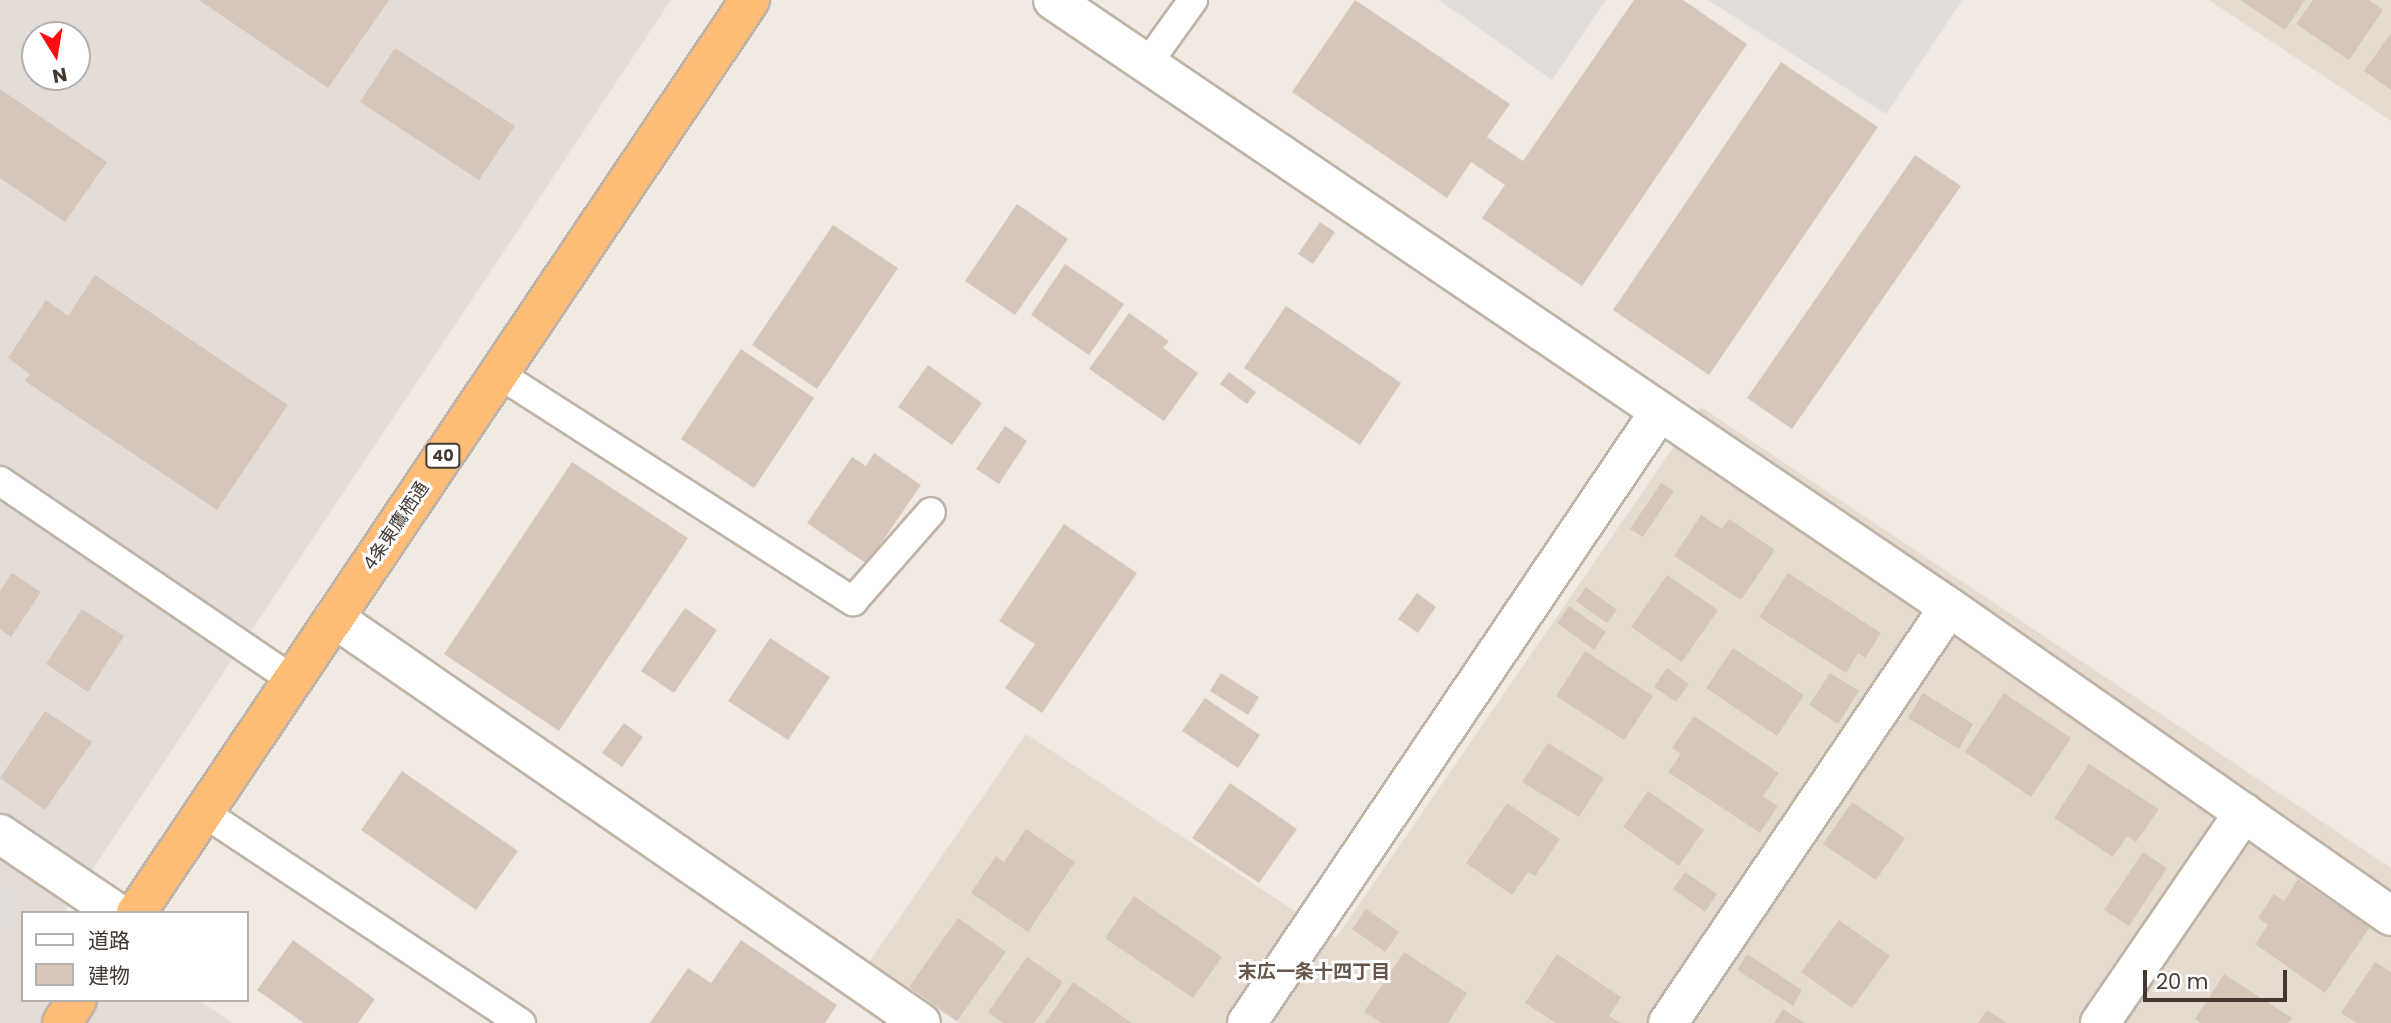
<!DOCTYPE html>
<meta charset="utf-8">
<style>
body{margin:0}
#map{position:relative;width:2391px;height:1023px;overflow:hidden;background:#f1eae2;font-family:Poppins,"Noto Sans JP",sans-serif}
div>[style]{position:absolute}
.residential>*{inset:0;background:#e6dbcf}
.industrial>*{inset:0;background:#e3dcd7}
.parking>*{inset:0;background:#e1dddb}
.building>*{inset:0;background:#d6c6ba}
.roads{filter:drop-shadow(2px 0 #c0b3a7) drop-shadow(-2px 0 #c0b3a7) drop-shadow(0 2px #c0b3a7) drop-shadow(0 -2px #c0b3a7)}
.service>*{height:28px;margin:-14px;padding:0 14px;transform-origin:14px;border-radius:14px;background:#fff}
.minor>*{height:38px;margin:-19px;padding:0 19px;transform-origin:19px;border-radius:19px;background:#fff}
.trunk>*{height:38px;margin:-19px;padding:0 19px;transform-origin:19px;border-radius:19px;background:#ffbc76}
span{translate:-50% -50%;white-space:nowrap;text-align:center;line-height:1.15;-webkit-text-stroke:6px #fff;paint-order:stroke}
.shield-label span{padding:2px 5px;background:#fff;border:2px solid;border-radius:5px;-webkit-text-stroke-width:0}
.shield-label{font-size:16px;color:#433932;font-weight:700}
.street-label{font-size:18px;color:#433932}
.neighbourhood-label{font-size:19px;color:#665549;font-weight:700}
.legend{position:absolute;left:21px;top:911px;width:228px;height:91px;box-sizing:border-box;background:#fff;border:2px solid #b4b0ad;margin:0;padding:9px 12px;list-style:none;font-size:21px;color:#433932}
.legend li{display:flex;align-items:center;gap:14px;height:35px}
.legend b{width:35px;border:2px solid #b4b0ad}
.north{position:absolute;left:21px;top:21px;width:70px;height:70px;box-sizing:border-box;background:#fff;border:2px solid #b4b0ad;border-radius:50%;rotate:169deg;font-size:19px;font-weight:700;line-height:28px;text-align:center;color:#433932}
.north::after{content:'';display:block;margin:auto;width:24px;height:32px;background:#ff0b11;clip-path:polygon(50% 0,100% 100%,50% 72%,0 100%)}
.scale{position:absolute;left:2143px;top:970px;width:144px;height:32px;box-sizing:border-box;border:4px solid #433932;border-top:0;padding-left:9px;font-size:21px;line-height:24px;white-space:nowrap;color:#433932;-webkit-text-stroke:5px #fff;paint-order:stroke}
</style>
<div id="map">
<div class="residential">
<div style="clip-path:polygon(2209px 0,2391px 0,2391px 121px)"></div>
<div style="clip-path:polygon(1701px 407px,2391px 868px,2391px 1023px,959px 1023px,867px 965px,1026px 734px,1336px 938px)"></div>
</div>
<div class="industrial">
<div style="clip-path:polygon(evenodd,0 0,671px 0,66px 909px,70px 913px,23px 913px,23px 1000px,199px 1000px,232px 1023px,0 1023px,0 0,35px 35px,77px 35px,77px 77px,35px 77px,35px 35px)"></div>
</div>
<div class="parking">
<div style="clip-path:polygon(1439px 0,1606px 0,1552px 80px)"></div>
<div style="clip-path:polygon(1708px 0,1962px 0,1886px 114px)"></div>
<div style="clip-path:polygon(0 874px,11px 920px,0 936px)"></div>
</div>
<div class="building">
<div style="clip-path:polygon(199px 0,389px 0,328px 88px)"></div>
<div style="clip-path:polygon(1355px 0,1510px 104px,1487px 137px,1523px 161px,1634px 0,1683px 0,1747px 44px,1582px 286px,1482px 218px,1505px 185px,1471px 162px,1447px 198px,1292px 92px)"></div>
<div style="clip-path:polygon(2240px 0,2305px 0,2285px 30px)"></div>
<div style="clip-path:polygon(2313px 0,2369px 0,2383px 10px,2349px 60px,2296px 24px)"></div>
<div style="clip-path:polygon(2391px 33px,2391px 90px,2364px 71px)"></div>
<div style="clip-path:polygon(395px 48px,515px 126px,479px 180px,360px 102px)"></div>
<div style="clip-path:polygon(1781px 62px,1878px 127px,1709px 375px,1613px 310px)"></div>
<div style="clip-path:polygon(0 89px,107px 162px,65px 222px,0 178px)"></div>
<div style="clip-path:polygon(1915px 155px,1961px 186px,1792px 429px,1747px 398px)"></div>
<div style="clip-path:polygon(1017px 204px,1068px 239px,1015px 315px,965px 281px)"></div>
<div style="clip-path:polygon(1320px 222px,1335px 232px,1313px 264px,1298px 254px)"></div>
<div style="clip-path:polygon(833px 225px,898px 268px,817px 389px,752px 345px)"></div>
<div style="clip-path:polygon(1065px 264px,1124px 304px,1089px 355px,1031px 315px)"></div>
<div style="clip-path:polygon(95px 275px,288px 405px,217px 510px,25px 381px,30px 374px,8px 358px,46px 300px,68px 316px)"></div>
<div style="clip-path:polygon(1286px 306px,1401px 383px,1360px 445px,1244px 368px)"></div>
<div style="clip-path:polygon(1129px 313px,1169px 341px,1163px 348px,1198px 373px,1164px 421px,1089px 369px)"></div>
<div style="clip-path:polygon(741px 349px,814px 398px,754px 488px,681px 439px)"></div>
<div style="clip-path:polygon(928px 365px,982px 403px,952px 445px,898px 407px)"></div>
<div style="clip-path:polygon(1229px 372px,1256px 392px,1247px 404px,1220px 384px)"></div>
<div style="clip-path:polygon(1005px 426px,1027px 441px,999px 484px,976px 469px)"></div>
<div style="clip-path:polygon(874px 453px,921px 485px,867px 564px,807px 523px,852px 457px,866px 466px)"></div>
<div style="clip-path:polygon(572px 462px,688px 538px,559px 731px,444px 654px)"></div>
<div style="clip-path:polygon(1661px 483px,1674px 491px,1643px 537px,1630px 529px)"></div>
<div style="clip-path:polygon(1701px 515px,1722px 529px,1729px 519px,1775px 550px,1741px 600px,1674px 556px)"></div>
<div style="clip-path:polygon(1064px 524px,1137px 573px,1042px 713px,1005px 688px,1035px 644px,999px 621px)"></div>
<div style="clip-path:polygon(12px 573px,41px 592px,11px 637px,0 629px,0 591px)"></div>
<div style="clip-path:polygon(1788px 573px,1881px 633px,1865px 658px,1858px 653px,1846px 673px,1759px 617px)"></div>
<div style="clip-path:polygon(1667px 575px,1718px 610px,1682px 662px,1631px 627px)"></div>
<div style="clip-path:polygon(1586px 587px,1617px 610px,1607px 623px,1576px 601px)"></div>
<div style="clip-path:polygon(1417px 593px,1436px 607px,1418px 633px,1398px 619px)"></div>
<div style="clip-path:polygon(1569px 606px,1606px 632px,1594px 650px,1557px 623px)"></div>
<div style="clip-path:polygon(685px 608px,717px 630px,674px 693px,641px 671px)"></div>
<div style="clip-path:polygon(82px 609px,124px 636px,88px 692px,46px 664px)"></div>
<div style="clip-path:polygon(770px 638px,830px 677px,788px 740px,728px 701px)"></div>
<div style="clip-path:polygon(1733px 648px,1804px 695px,1777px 736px,1706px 688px)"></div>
<div style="clip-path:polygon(1585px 651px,1653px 696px,1624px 740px,1556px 696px)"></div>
<div style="clip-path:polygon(1667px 668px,1689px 684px,1676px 702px,1654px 687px)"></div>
<div style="clip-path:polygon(1221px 673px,1259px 697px,1248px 715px,1210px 691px)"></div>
<div style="clip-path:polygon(1830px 673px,1859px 691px,1838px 724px,1809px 705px)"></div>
<div style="clip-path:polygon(1923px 693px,1973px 724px,1959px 749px,1908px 718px)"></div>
<div style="clip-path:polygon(2004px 693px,2071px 738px,2031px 797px,1965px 752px)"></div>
<div style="clip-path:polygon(1205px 698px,1260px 735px,1238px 768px,1182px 731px)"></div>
<div style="clip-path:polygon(45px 711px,92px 742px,45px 810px,0 778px)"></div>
<div style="clip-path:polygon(1694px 716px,1779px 773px,1763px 796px,1778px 806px,1760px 833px,1668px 772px,1681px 754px,1672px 748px)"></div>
<div style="clip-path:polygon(624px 723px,643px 737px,622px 767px,602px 753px)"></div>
<div style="clip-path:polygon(1548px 743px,1604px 778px,1579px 817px,1522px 782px)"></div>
<div style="clip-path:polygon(2089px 764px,2159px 809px,2136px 842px,2127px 836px,2113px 857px,2054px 818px)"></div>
<div style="clip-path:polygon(402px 771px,518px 851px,476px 910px,361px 830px)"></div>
<div style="clip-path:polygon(1230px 783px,1297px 829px,1259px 883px,1192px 838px)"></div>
<div style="clip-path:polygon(1648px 791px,1704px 830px,1679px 866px,1623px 827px)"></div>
<div style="clip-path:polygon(1852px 802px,1905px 838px,1876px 880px,1823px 844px)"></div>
<div style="clip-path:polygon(1507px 803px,1560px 839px,1535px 876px,1528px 872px,1512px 895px,1466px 863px)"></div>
<div style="clip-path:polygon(1026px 829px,1075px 862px,1028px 932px,971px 893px,996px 856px,1004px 862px)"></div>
<div style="clip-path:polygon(2143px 852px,2167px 868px,2129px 926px,2104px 910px)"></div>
<div style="clip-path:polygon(1685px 872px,1717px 894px,1705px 912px,1673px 889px)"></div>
<div style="clip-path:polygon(2298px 879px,2370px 927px,2325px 993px,2255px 944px,2268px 925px,2258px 918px,2274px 894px,2284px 901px)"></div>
<div style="clip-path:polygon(1134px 896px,1222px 957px,1193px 998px,1105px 938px)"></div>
<div style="clip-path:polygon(1366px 909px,1399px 932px,1385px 952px,1352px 929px)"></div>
<div style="clip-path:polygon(958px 918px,1006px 952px,957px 1021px,909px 987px)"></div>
<div style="clip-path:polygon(1839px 920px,1890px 956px,1852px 1008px,1801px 972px)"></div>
<div style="clip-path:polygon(293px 940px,375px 999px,358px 1023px,304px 1023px,257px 990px)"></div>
<div style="clip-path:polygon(741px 940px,837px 1005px,825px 1023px,650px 1023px,688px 968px,711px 983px)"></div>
<div style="clip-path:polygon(1404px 952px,1467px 993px,1448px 1023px,1382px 1023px,1364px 1012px)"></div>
<div style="clip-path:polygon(1557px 954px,1621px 997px,1609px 1016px,1621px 1023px,1556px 1023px,1525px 1003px)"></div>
<div style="clip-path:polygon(1747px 954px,1802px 990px,1793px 1006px,1737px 970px)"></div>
<div style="clip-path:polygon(1027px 957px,1063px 982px,1034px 1023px,1003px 1023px,988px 1012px)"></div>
<div style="clip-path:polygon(2375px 962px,2391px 972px,2391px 1023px,2357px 1023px,2341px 1013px)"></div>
<div style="clip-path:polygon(2224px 974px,2292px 1018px,2288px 1023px,2201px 1023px,2195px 1019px)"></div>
<div style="clip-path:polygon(1073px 982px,1132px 1023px,1045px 1023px)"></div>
<div style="clip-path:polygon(1783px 1009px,1805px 1023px,1774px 1023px)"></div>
<div style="clip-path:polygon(1987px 1010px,2007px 1023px,1978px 1023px)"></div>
</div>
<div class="roads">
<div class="service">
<div style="left:1147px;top:64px;width:79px;rotate:-54.3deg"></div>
<div style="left:499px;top:374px;width:421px;rotate:32.7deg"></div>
<div style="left:853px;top:601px;width:118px;rotate:-48.8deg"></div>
<div style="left:0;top:481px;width:354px;rotate:34.2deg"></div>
<div style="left:203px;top:812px;width:382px;rotate:33.6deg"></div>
</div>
<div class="minor">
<div style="left:1053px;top:0;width:1082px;rotate:34.12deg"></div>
<div style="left:1949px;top:607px;width:539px;rotate:34.96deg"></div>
<div style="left:334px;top:618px;width:713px;rotate:34.6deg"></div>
<div style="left:0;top:834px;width:141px;rotate:34deg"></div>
<div style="left:1247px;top:1023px;width:738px;rotate:-55.99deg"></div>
<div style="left:1668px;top:1023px;width:502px;rotate:-55.96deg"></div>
<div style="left:2100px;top:1023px;width:255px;rotate:-55.6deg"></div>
</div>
<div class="trunk">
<div style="left:136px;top:913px;width:1100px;rotate:-56.08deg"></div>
<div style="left:62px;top:1023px;width:27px;rotate:-57deg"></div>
</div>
</div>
<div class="shield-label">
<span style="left:443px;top:456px">40</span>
</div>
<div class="street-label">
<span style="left:396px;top:526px;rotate:-56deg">4条東鷹栖通</span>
</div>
<div class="neighbourhood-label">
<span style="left:1314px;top:972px">末広一条十四丁目</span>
</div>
<ul class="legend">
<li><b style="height:9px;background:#fff"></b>道路</li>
<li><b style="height:19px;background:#d6c6ba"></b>建物</li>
</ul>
<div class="north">N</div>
<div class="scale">20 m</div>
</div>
